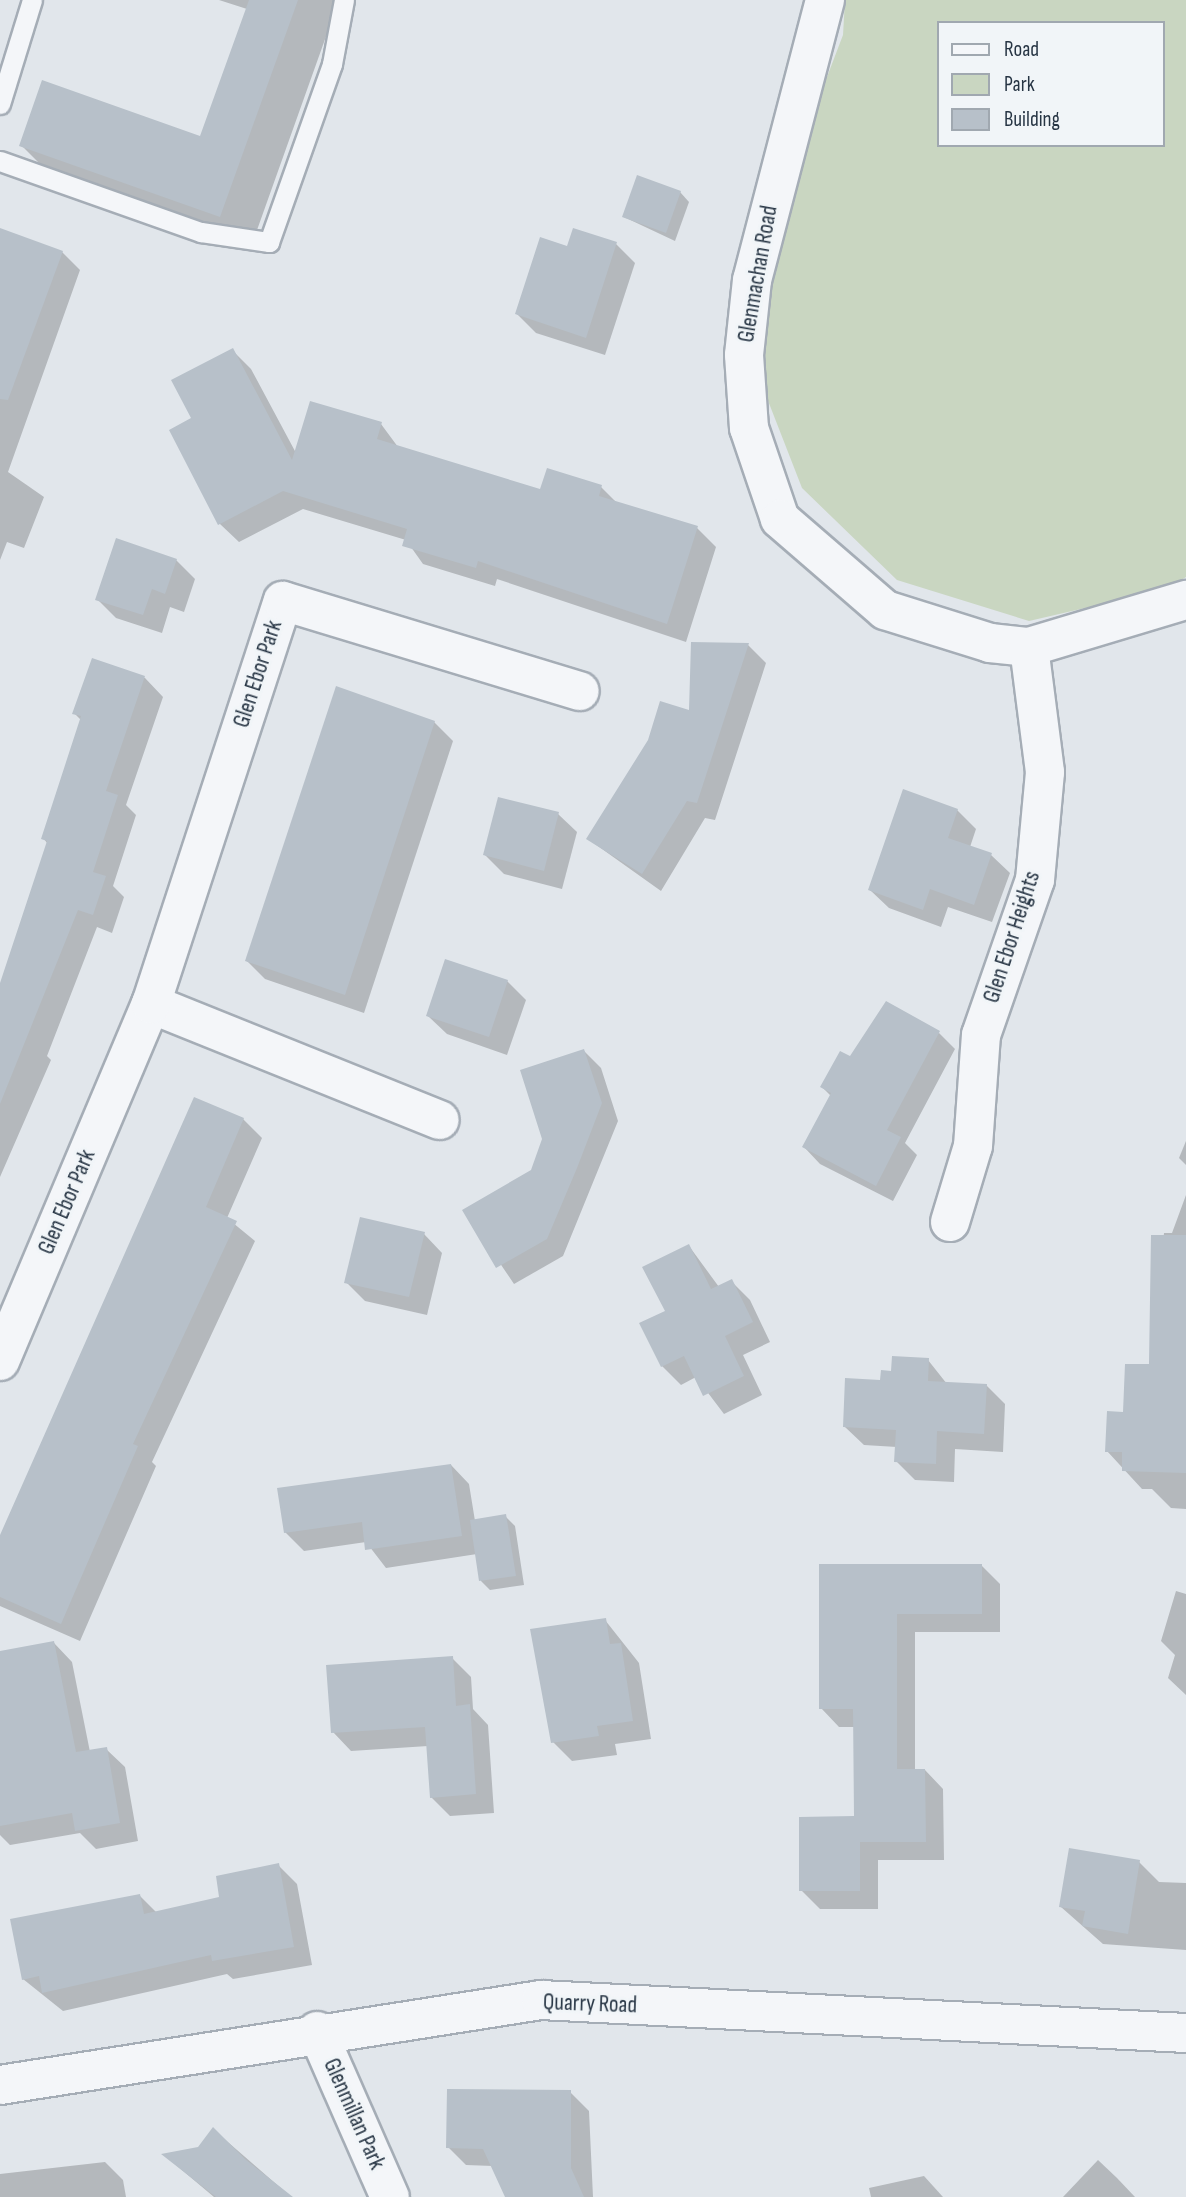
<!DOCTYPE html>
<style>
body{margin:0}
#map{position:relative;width:1186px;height:2197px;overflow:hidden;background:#e1e6eb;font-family:"Sofia Sans Condensed",sans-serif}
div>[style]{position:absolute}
.green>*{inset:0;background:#c9d6c1}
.shadow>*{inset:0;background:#0003}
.building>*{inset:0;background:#b7c0c9}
.roads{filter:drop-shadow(2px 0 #a5adb6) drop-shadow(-2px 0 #a5adb6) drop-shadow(0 2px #a5adb6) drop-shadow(0 -2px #a5adb6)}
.service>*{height:19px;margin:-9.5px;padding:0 9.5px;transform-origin:9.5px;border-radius:9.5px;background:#f4f6f9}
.minor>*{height:38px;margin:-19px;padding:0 19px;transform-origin:19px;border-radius:19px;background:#f4f6f9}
span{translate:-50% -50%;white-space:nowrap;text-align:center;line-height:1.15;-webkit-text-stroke:6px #f1f5f8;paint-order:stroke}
.street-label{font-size:23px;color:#273544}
.legend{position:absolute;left:937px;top:21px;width:228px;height:126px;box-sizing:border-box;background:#f1f5f8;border:2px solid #a0a8b0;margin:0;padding:9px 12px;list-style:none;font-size:21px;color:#273544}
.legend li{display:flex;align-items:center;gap:14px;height:35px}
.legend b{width:35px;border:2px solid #a0a8b0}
</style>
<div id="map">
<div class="green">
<div style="clip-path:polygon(evenodd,845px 0,1186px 0,1186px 577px,1167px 589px,1029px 621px,897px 580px,802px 488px,765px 393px,762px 307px,798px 153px,843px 35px,845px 0,939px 23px,1163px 23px,1163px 145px,939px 145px,939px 23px)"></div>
</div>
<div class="shadow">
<div style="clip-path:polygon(219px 0,339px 0,251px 247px,52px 176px,21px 145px,201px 138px,247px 9px)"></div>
<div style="clip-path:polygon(680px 192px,689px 202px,675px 241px,624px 217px)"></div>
<div style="clip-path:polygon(0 230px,62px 252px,80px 270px,8px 472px,44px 497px,24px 548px,7px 542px,0 560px)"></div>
<div style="clip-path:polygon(616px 244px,635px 263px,605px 355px,536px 333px,517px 314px,568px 248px)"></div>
<div style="clip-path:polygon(232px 350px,251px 369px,296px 453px,381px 424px,398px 447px,541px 491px,601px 487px,618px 504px,697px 528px,716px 547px,686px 642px,497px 579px,495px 586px,423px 564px,406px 540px,303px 509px,239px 542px,220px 524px,193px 419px)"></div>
<div style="clip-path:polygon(176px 560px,195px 579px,184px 612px,170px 607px,162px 633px,116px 618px,97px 599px)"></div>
<div style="clip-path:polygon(748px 645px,766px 663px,715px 820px,705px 818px,661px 891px,588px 839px)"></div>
<div style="clip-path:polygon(93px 660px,145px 678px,163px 697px,126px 805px,136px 815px,113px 886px,124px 897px,112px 933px,97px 927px,47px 1056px,51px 1060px,0 1177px,0 989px,48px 844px,43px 838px,81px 720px,74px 713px)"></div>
<div style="clip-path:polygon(434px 722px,453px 741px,364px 1013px,265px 979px,247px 961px)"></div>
<div style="clip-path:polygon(957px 810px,976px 829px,970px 847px,991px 855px,1010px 873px,992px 922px,948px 907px,941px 927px,889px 908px,870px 890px)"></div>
<div style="clip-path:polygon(558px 814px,577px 832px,562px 889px,504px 874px,485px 855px)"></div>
<div style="clip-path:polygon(507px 981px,526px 1000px,507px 1055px,447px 1034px,428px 1016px)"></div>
<div style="clip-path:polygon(939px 1033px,955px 1049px,905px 1143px,917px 1155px,893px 1201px,820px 1164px,804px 1147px,831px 1096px,822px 1087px,851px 1059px)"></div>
<div style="clip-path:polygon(584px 1051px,601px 1068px,618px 1121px,563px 1256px,514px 1284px,464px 1210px,532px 1171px)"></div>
<div style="clip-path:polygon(243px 1119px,262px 1138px,227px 1218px,255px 1241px,152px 1462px,156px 1466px,80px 1641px,0 1606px,0 1538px)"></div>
<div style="clip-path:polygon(1186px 1141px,1186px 1165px,1179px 1158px)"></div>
<div style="clip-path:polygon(1186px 1195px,1186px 1509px,1171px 1508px,1152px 1489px,1142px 1489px,1107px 1451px,1151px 1366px,1164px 1233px,1172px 1233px)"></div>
<div style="clip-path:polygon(424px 1234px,442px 1253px,427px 1315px,365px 1301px,346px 1282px)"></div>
<div style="clip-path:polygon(689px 1246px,719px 1287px,731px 1281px,750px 1300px,770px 1342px,743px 1355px,762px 1395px,724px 1414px,696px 1377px,681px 1385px,662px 1366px,667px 1312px)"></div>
<div style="clip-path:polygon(928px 1360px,947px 1384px,986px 1385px,1005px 1404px,1003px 1452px,955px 1449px,954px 1482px,915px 1480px,896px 1461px,897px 1447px,864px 1445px,845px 1427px,893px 1373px)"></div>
<div style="clip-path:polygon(451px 1465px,469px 1484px,475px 1521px,505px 1516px,515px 1526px,524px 1585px,490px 1590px,481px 1581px,477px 1554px,386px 1568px,366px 1542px,304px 1551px,285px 1532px)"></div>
<div style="clip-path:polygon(821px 1565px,981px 1565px,1000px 1584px,1000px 1632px,915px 1632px,915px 1770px,925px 1770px,943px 1789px,944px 1860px,878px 1860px,878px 1909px,820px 1909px,801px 1890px,856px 1818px,855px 1727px,839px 1727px,821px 1708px)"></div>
<div style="clip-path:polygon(1176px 1591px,1186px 1594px,1186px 1695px,1168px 1678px,1175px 1655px,1161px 1641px)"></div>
<div style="clip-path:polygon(605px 1620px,639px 1663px,651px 1739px,615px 1744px,617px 1755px,572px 1761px,553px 1742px)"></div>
<div style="clip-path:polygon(54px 1643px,72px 1662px,90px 1752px,106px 1749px,125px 1767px,138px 1841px,96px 1849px,80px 1833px,10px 1845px,0 1835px,0 1653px)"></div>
<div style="clip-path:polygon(452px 1658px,471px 1677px,473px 1709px,488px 1725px,494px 1813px,450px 1816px,431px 1797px,428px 1746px,351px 1751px,333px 1732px)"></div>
<div style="clip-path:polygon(1139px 1862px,1159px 1882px,1186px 1883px,1186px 1950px,1103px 1944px,1061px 1907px)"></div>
<div style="clip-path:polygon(278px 1865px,297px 1884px,312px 1965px,233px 1979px,227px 1974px,63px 2011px,23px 1979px,140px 1896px,157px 1913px,221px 1898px)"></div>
<div style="clip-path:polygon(570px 2092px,589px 2111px,593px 2197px,507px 2197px,493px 2166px,466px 2165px,448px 2147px)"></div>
<div style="clip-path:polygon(214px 2130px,291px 2197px,214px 2197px,164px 2155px,199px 2148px)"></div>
<div style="clip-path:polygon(1098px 2160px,1117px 2178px,1135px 2197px,1063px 2197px)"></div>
<div style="clip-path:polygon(105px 2162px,123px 2180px,126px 2197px,0 2197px,0 2174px)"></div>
<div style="clip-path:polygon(924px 2176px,943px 2197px,871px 2197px,869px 2188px)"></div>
</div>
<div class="building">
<div style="clip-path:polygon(249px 0,298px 0,220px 217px,19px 146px,42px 80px,200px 136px)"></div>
<div style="clip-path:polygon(637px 175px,681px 191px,666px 233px,622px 217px)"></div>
<div style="clip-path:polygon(0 228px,63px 251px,8px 400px,0 399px)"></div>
<div style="clip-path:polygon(573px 228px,617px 242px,586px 338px,515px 314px,540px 237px,567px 246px)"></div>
<div style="clip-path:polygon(233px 348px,292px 460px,310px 401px,382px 422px,377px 439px,540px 489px,547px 468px,602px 485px,599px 496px,698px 526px,667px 624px,478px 561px,476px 568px,402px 546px,407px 529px,283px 491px,218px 525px,169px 430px,191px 418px,171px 380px)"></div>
<div style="clip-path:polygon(116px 538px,177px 559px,165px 594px,152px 589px,143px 615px,95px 600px)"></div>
<div style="clip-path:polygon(691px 642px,749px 643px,697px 803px,687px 801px,642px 874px,586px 839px,648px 740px,660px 701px,689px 710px)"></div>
<div style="clip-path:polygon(92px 658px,145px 676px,106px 791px,118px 795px,93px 872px,106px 876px,93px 915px,78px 910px,0 1104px,0 983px,47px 841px,41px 839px,81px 716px,72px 714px)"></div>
<div style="clip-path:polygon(336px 686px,435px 721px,345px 995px,245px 961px)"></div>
<div style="clip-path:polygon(903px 789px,958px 809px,948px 838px,992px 853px,974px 905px,930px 889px,923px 910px,868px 890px)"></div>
<div style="clip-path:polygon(498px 797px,559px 812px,544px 871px,483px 855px)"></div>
<div style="clip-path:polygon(445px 959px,508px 980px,489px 1037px,426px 1016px)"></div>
<div style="clip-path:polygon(886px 1001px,940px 1031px,887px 1130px,901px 1137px,876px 1186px,802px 1147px,831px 1093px,820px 1087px,840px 1051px,850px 1056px)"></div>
<div style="clip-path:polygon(584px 1049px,602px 1103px,577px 1168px,547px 1239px,496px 1268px,462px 1210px,531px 1170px,542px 1139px,520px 1070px)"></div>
<div style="clip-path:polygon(194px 1097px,244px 1118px,206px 1207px,237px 1221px,133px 1444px,138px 1446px,61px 1624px,0 1597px,0 1535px)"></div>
<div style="clip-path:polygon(360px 1217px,425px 1232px,409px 1297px,344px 1283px)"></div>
<div style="clip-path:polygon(1151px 1235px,1186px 1235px,1186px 1473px,1122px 1471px,1122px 1452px,1105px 1452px,1107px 1411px,1123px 1412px,1125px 1364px,1149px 1364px)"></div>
<div style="clip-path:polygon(689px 1244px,711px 1289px,732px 1279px,753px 1322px,725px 1336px,744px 1376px,703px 1396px,684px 1356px,661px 1367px,639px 1323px,665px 1311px,642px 1267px)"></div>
<div style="clip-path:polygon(892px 1356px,929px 1358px,928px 1381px,987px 1384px,984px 1434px,937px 1431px,936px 1464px,894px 1462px,896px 1430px,843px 1427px,845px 1378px,880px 1380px,881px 1370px,891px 1371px)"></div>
<div style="clip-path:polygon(451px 1464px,462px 1536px,365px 1550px,362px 1522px,284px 1533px,277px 1488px)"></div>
<div style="clip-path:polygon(506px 1514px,516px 1576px,479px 1581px,470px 1520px)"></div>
<div style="clip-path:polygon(819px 1564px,982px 1564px,982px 1614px,897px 1614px,897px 1769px,925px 1769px,926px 1842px,860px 1842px,860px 1891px,799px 1891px,799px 1817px,854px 1816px,853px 1709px,819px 1709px)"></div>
<div style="clip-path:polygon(606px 1618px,610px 1644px,621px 1643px,633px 1721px,597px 1726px,599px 1736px,551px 1743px,530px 1629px)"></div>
<div style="clip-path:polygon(54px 1641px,76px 1752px,107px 1747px,120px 1823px,75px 1831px,72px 1813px,0 1826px,0 1651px)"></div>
<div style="clip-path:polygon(453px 1656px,456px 1706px,470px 1704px,476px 1794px,430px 1798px,425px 1727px,331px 1733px,326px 1665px)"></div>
<div style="clip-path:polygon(1069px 1848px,1140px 1860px,1128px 1934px,1082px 1926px,1085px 1911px,1059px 1907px)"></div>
<div style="clip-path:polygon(279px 1863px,294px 1947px,212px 1961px,211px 1955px,42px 1993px,39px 1976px,22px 1980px,10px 1919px,140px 1894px,144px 1914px,219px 1897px,216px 1876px)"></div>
<div style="clip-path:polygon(447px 2089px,571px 2090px,571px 2168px,584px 2197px,505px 2197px,483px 2149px,446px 2148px)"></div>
<div style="clip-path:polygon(213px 2127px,245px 2159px,293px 2197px,216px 2197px,161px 2154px,198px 2147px)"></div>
</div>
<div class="roads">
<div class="service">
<div style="left:0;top:104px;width:109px;rotate:-72.9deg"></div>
<div style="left:0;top:161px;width:213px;rotate:19.5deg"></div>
<div style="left:201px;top:232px;width:69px;rotate:8.4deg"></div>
<div style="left:269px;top:242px;width:189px;rotate:-70.5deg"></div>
<div style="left:332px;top:64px;width:65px;rotate:-79.4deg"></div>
</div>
<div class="minor">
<div style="left:825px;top:0;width:289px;rotate:104.6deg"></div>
<div style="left:752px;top:280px;width:75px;rotate:96.1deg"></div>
<div style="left:744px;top:355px;width:73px;rotate:86.1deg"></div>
<div style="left:749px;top:428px;width:96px;rotate:71.2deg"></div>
<div style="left:780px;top:519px;width:139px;rotate:40.9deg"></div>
<div style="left:885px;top:610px;width:110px;rotate:17.4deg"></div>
<div style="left:990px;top:643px;width:39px;rotate:6deg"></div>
<div style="left:1029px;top:647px;width:164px;rotate:-16.7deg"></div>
<div style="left:151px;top:1004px;width:311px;rotate:21.9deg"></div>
<div style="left:950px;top:1222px;width:79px;rotate:-73.2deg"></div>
<div style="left:973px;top:1146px;width:111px;rotate:-85.9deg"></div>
<div style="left:981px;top:1035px;width:164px;rotate:-70.8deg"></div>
<div style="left:1035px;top:880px;width:108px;rotate:-84.7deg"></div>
<div style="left:1045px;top:772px;width:126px;rotate:-97.3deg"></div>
<div style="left:0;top:1361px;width:388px;rotate:-67.1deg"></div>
<div style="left:151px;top:1004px;width:424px;rotate:-71.9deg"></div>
<div style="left:283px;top:601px;width:310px;rotate:16.9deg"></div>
<div style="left:317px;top:2031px;width:181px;rotate:66.3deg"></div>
<div style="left:0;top:2085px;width:548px;rotate:-8.93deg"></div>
<div style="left:541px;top:2000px;width:646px;rotate:2.93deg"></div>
</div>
</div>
<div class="street-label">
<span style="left:758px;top:274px;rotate:-80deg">Glenmachan Road</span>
<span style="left:258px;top:674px;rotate:-72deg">Glen Ebor Park</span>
<span style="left:1012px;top:937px;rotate:-72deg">Glen Ebor Heights</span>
<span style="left:67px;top:1202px;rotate:-67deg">Glen Ebor Park</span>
<span style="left:590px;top:2004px;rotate:2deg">Quarry Road</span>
<span style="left:354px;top:2114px;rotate:66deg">Glenmillan Park</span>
</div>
<ul class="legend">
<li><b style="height:9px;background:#f4f6f9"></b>Road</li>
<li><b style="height:19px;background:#c9d6c1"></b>Park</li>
<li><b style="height:19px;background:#b7c0c9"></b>Building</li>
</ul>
</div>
